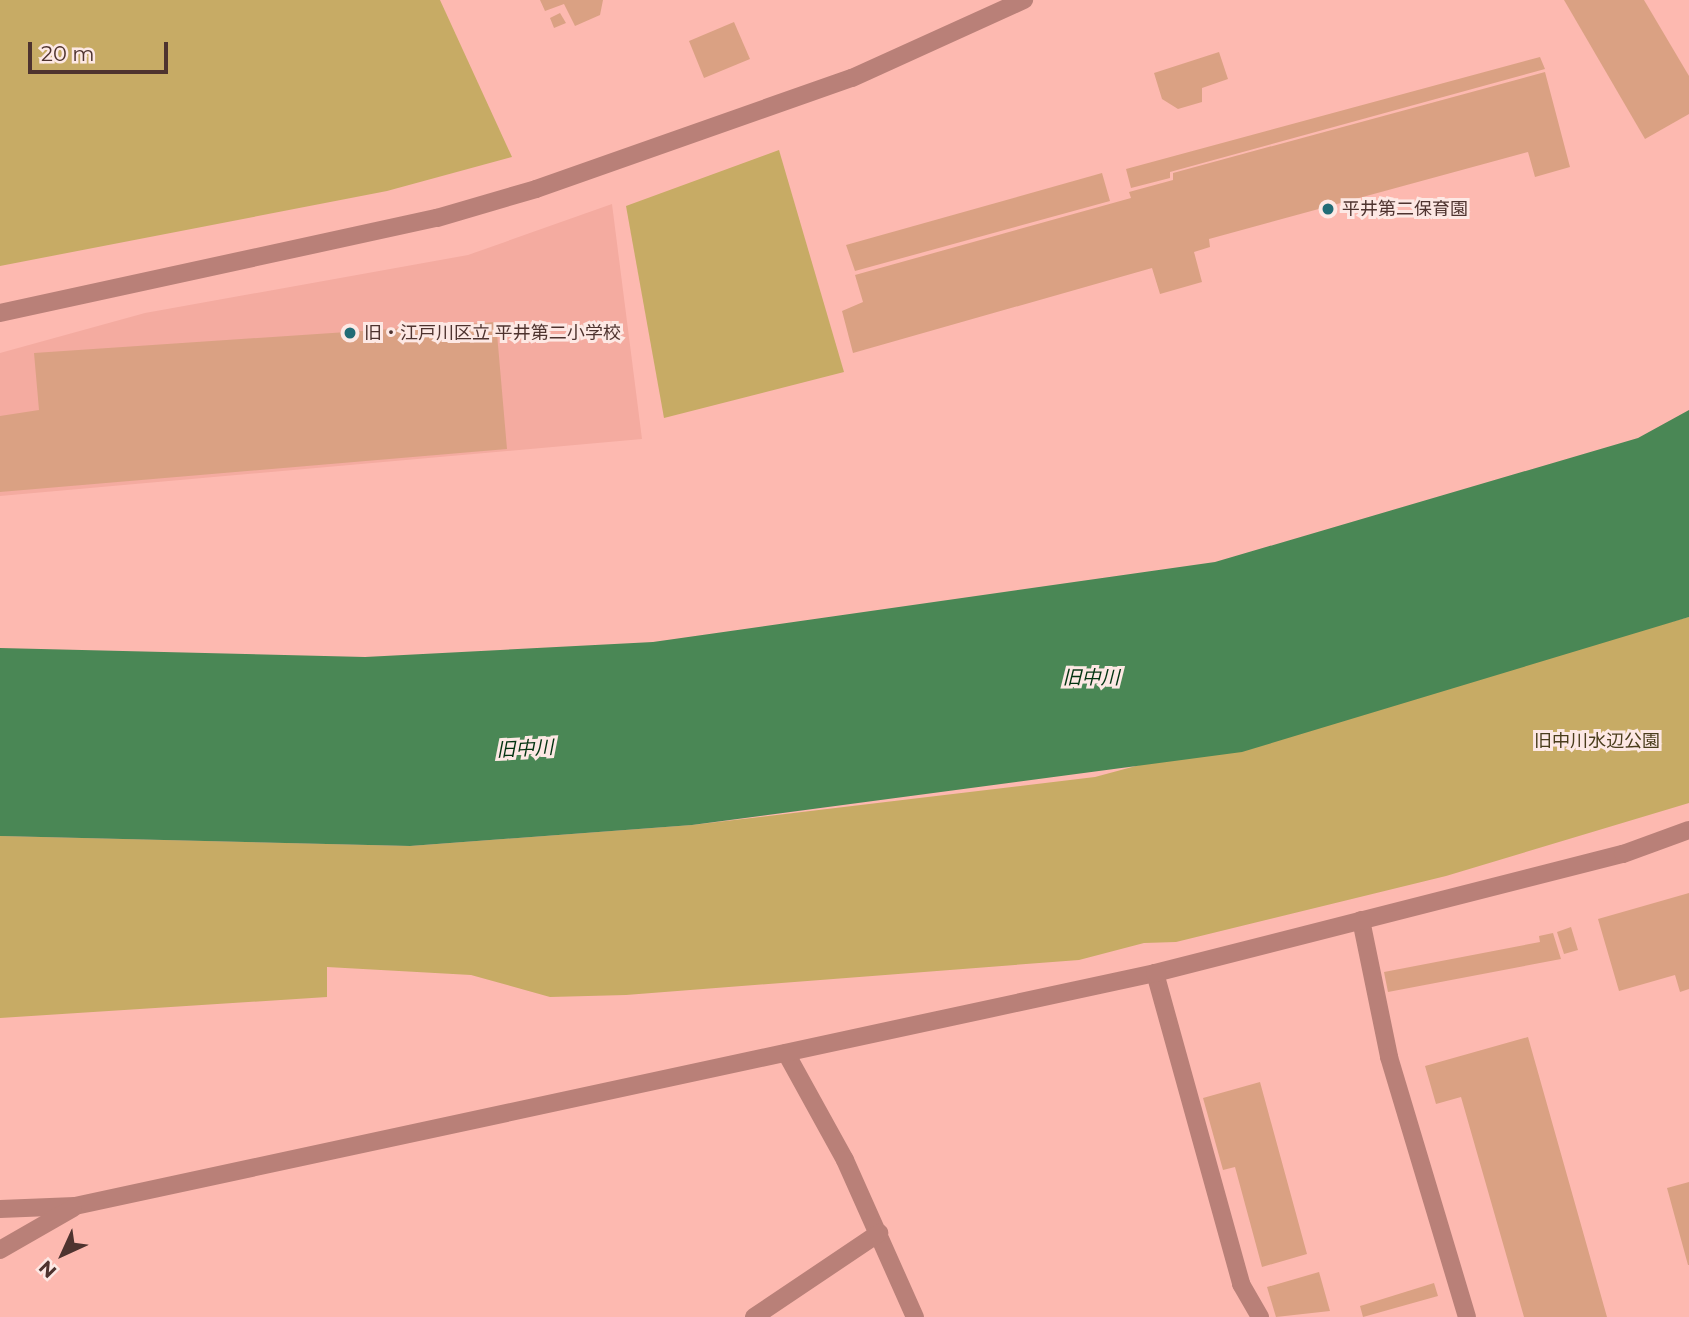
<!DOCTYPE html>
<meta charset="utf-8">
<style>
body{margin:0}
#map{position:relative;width:1689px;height:1317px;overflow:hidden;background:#fdb9b0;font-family:Montserrat,"Noto Sans JP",sans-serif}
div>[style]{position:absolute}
.built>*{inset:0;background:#f4aba0}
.green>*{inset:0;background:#c7ab65}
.water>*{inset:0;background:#4a8755}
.building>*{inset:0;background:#daa183}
.minor>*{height:18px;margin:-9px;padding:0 9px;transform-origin:9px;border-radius:9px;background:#b98078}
.dots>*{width:19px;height:19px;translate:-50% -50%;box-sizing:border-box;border:4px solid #fde8e4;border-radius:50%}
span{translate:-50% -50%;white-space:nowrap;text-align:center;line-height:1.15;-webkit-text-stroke:6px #fde8e4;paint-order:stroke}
.poi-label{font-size:18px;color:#4e332f}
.left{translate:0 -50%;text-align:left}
.park-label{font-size:18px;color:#4a3d1c}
.water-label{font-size:19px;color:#023311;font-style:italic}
.north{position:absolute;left:28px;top:1219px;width:70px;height:70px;-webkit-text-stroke:5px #fde8e4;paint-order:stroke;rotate:225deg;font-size:19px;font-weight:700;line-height:28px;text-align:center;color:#4e332f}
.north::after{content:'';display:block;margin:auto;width:24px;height:32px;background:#4e332f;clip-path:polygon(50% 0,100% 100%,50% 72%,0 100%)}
.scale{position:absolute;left:28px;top:42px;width:140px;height:32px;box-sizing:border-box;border:4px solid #4e332f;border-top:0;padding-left:9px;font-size:21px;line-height:24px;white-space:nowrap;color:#4e332f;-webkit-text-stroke:5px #fde8e4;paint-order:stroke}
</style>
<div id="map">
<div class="built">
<div style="clip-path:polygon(612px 204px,642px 439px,0 496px,0 353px,145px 313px,468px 255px)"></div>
</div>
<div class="green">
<div style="clip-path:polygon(0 0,440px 0,512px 157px,387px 191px,0 266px)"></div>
<div style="clip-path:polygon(779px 150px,844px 372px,664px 418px,626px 206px)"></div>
<div style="clip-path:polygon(1689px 617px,1689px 803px,1446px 876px,1176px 942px,1144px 943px,1079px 960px,626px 995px,550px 997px,471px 975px,327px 967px,327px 997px,0 1018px,0 836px,410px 846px,692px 825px,1095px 777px)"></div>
</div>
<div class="water">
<div style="clip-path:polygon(1689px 410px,1689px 617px,1242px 752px,692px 825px,410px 846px,0 836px,0 648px,365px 657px,653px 642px,1215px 562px,1638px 438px)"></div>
</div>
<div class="building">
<div style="clip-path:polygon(540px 0,603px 0,600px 15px,575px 26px,564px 4px,545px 11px)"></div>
<div style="clip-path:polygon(1564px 0,1644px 0,1689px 76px,1689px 114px,1645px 139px)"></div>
<div style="clip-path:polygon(560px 13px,566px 23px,554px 28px,550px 18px)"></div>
<div style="clip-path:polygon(734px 22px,750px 59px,704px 78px,689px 41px)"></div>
<div style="clip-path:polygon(1219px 52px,1228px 79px,1202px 88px,1202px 102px,1178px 109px,1162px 99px,1154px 73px)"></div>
<div style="clip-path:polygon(1540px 57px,1545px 69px,1170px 172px,1170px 178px,1131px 188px,1126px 169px)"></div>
<div style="clip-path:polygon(1545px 72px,1570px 167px,1535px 177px,1528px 152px,1209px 239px,1210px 247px,1194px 252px,1202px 282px,1160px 294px,1152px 268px,853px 353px,842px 311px,863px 302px,855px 275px,1131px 198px,1129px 192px,1173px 180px,1173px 173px)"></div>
<div style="clip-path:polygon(1102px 173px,1110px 201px,855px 271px,846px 245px)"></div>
<div style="clip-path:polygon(496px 322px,507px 449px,0 492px,0 416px,39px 410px,34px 353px)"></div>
<div style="clip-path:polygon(1689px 893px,1689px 989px,1680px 992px,1675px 975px,1619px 991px,1598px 919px)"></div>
<div style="clip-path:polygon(1571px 927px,1578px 950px,1564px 954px,1557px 932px)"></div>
<div style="clip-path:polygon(1553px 933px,1561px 959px,1388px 992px,1384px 972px,1540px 942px,1539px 936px)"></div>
<div style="clip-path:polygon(1528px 1037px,1607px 1317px,1524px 1317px,1461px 1097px,1436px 1104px,1425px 1066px)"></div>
<div style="clip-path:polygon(1260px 1082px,1307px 1254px,1262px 1267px,1235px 1167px,1223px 1170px,1203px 1098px)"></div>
<div style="clip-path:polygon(1689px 1182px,1689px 1265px,1688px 1265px,1667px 1188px)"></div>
<div style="clip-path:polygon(1319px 1272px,1330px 1311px,1276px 1317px,1267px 1287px)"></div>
<div style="clip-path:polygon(1434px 1283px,1438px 1296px,1363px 1317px,1360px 1306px)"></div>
</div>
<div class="minor">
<div style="left:0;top:313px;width:447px;rotate:-12.3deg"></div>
<div style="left:437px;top:218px;width:103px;rotate:-16.3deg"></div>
<div style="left:536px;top:189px;width:335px;rotate:-19.4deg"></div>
<div style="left:852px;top:78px;width:189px;rotate:-24.4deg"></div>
<div style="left:1361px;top:920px;width:140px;rotate:78.4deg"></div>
<div style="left:1389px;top:1057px;width:271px;rotate:73.3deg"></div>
<div style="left:1155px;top:973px;width:323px;rotate:74.5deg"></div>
<div style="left:1241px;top:1284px;width:38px;rotate:60deg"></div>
<div style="left:786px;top:1053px;width:122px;rotate:61.1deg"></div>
<div style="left:845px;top:1160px;width:172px;rotate:66deg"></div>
<div style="left:0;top:1209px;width:75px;rotate:-2.3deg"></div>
<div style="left:75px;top:1206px;width:1105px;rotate:-12.17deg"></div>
<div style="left:1155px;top:973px;width:483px;rotate:-14.3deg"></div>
<div style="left:1623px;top:854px;width:70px;rotate:-20deg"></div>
<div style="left:0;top:1250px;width:84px;rotate:-29.9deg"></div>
<div style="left:754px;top:1317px;width:151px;rotate:-33.9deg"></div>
</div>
<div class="dots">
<div style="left:1328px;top:209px;background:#226c76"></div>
<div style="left:350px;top:333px;background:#226c76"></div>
</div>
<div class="poi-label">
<span class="left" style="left:1342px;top:209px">平井第二保育園</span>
<span class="left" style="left:364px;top:333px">旧・江戸川区立 平井第二小学校</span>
</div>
<div class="park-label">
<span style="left:1597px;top:741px">旧中川水辺公園</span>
</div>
<div class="water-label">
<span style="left:1091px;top:678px">旧中川</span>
<span style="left:525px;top:749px;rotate:-3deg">旧中川</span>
</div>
<div class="north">N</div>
<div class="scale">20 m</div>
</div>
